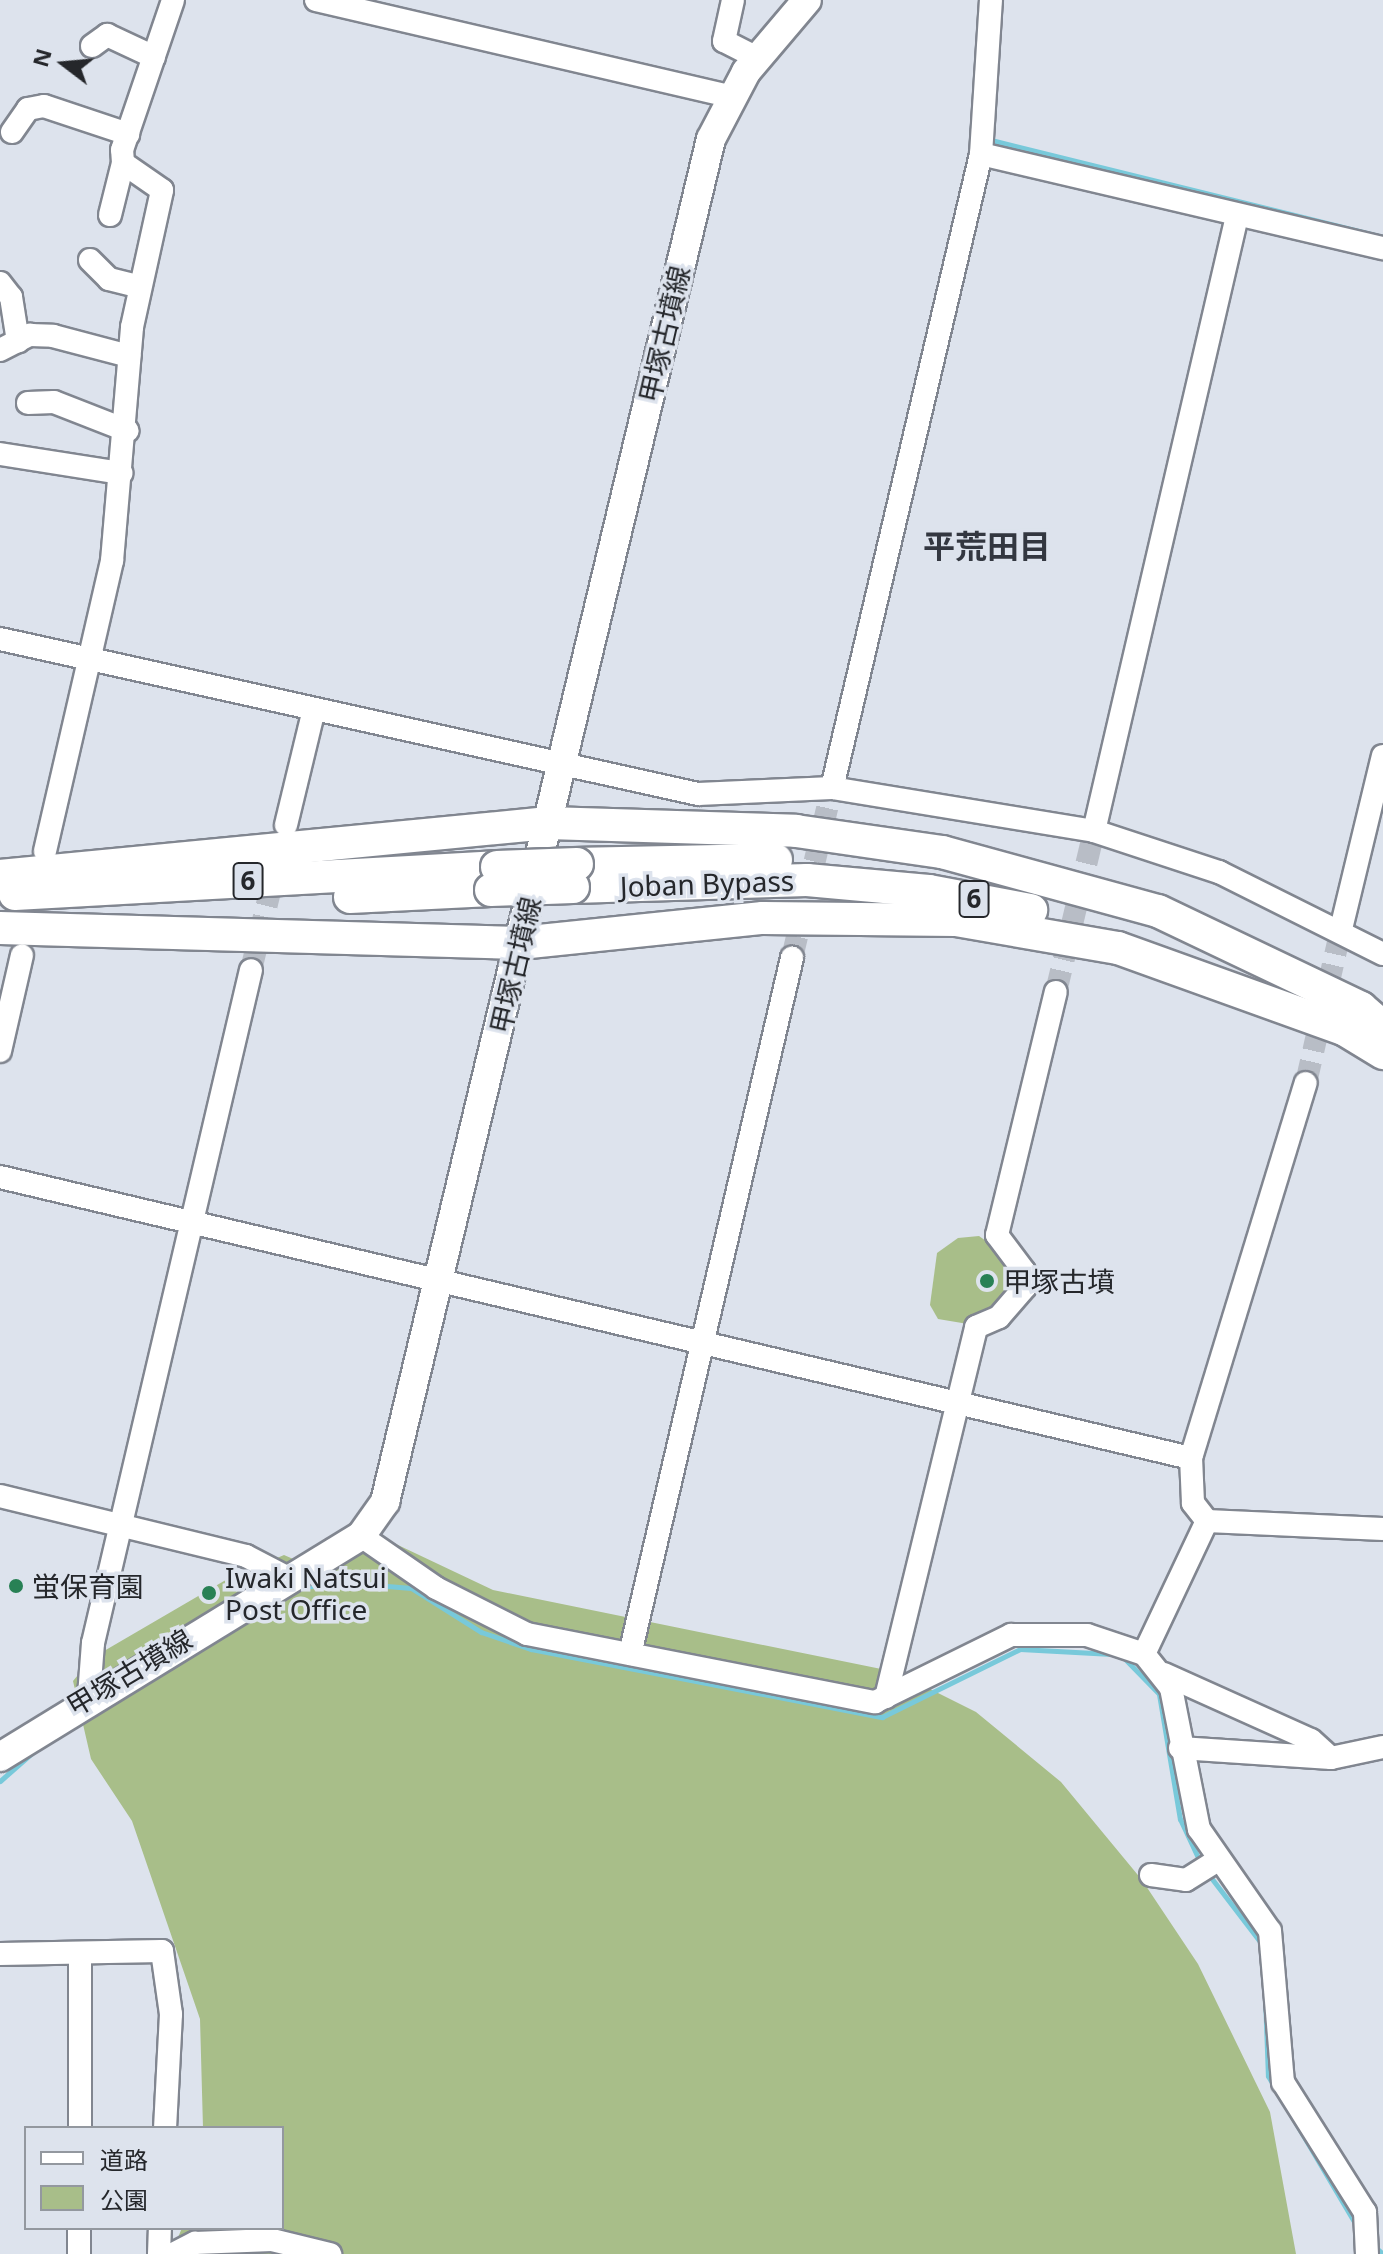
<!DOCTYPE html>
<meta charset="utf-8">
<style>
body{margin:0}
#map{position:relative;width:1383px;height:2254px;overflow:hidden;background:#dde3ed;font-family:"Noto Sans","Noto Sans JP",sans-serif}
div>[style]{position:absolute}
.green>*{inset:0;background:#a8be89}
.stream>*{height:5px;margin:-2.5px;padding:0 2.5px;transform-origin:2.5px;border-radius:2.5px;background:#78c9da}
.minor-tunnel>*{height:22px;margin-top:-11px;transform-origin:0;background:repeating-linear-gradient(90deg,#b8bdc6 0 22px,transparent 0 33px)}
.roads{filter:drop-shadow(2px 0 #818690) drop-shadow(-2px 0 #818690) drop-shadow(0 2px #818690) drop-shadow(0 -2px #818690)}
.minor>*{height:22px;margin:-11px;padding:0 11px;transform-origin:11px;border-radius:11px;background:#fff}
.major>*{height:28px;margin:-14px;padding:0 14px;transform-origin:14px;border-radius:14px;background:#fff}
.highway>*{height:32px;margin:-16px;padding:0 16px;transform-origin:16px;border-radius:16px;background:#fff}
.bridges{filter:drop-shadow(2px 0 #818690) drop-shadow(-2px 0 #818690) drop-shadow(0 2px #818690) drop-shadow(0 -2px #818690)}
.highway-bridge>*{height:32px;margin:-16px;padding:0 16px;transform-origin:16px;border-radius:16px;background:#fff}
.dots>*{width:22px;height:22px;translate:-50% -50%;box-sizing:border-box;border:4px solid #dde3ed;border-radius:50%}
span{translate:-50% -50%;white-space:nowrap;text-align:center;line-height:1.15;-webkit-text-stroke:7px #dde3ed;paint-order:stroke}
.shield-label span{padding:2px 6px;background:#dde3ed;border:2px solid;border-radius:6px;-webkit-text-stroke-width:0}
.shield-label{font-size:26px;color:#25272b;font-weight:700}
.street-label{font-size:28px;color:#25272b}
.poi-label{font-size:28px;color:#25272b}
.left{translate:0 -50%;text-align:left}
.quarter-label{font-size:32px;color:#333740;font-weight:700}
.legend{position:absolute;left:24px;top:2126px;width:260px;height:104px;box-sizing:border-box;background:#dde3ed;border:2px solid #93989f;margin:0;padding:10px 14px;list-style:none;font-size:24px;color:#25272b}
.legend li{display:flex;align-items:center;gap:16px;height:40px}
.legend b{width:40px;border:2px solid #93989f}
.north{position:absolute;left:24px;top:24px;width:80px;height:80px;-webkit-text-stroke:6px #dde3ed;paint-order:stroke;rotate:286deg;font-size:22px;font-weight:700;line-height:32px;text-align:center;color:#25272b}
.north::after{content:'';display:block;margin:auto;width:28px;height:36px;background:#25272b;clip-path:polygon(50% 0,100% 100%,50% 72%,0 100%)}
</style>
<div id="map">
<div class="green">
<div style="clip-path:polygon(979px 1236px,1007px 1256px,1019px 1291px,968px 1324px,938px 1319px,930px 1305px,937px 1253px,958px 1238px)"></div>
<div style="clip-path:polygon(381px 1537px,493px 1590px,896px 1672px,976px 1712px,1061px 1782px,1142px 1880px,1198px 1964px,1270px 2112px,1296px 2254px,171px 2254px,182px 2228px,282px 2228px,282px 2128px,203px 2128px,200px 2019px,132px 1821px,91px 1759px,73px 1681px,92px 1658px,224px 1581px,284px 1555px,307px 1565px)"></div>
</div>
<div class="stream">
<div style="left:991px;top:140px;width:404px;rotate:13.9deg"></div>
<div style="left:304px;top:1587px;width:36px;rotate:-8deg"></div>
<div style="left:340px;top:1582px;width:71px;rotate:4.8deg"></div>
<div style="left:411px;top:1588px;width:83px;rotate:32.2deg"></div>
<div style="left:481px;top:1632px;width:53px;rotate:18.8deg"></div>
<div style="left:531px;top:1649px;width:358px;rotate:11deg"></div>
<div style="left:882px;top:1717px;width:154px;rotate:-26.2deg"></div>
<div style="left:1020px;top:1649px;width:92px;rotate:3.1deg"></div>
<div style="left:1125px;top:1659px;width:49px;rotate:45.8deg"></div>
<div style="left:1159px;top:1694px;width:127px;rotate:80.5deg"></div>
<div style="left:1180px;top:1819px;width:50px;rotate:65deg"></div>
<div style="left:0;top:1781px;width:43px;rotate:-41.2deg"></div>
<div style="left:1209px;top:1875px;width:86px;rotate:52.6deg"></div>
<div style="left:1265px;top:1996px;width:80px;rotate:87.9deg"></div>
<div style="left:1268px;top:2076px;width:173px;rotate:59.4deg"></div>
<div style="left:1373px;top:2245px;width:13px;rotate:42deg"></div>
</div>
<div class="minor-tunnel">
<div style="left:792px;top:958px;width:175px;rotate:-76.8deg"></div>
<div style="left:251px;top:970px;width:106px;rotate:-76.4deg"></div>
<div style="left:1056px;top:992px;width:165px;rotate:-76.7deg"></div>
<div style="left:1306px;top:1083px;width:158px;rotate:-77.2deg"></div>
</div>
<div class="roads">
<div class="minor">
<div style="left:316px;top:0;width:425px;rotate:13.1deg"></div>
<div style="left:733px;top:0;width:42px;rotate:102.4deg"></div>
<div style="left:724px;top:41px;width:37px;rotate:27deg"></div>
<div style="left:92px;top:46px;width:19px;rotate:-36deg"></div>
<div style="left:107px;top:35px;width:52px;rotate:25.1deg"></div>
<div style="left:12px;top:132px;width:28px;rotate:-55deg"></div>
<div style="left:28px;top:109px;width:16px;rotate:-11deg"></div>
<div style="left:44px;top:106px;width:89px;rotate:18.4deg"></div>
<div style="left:981px;top:154px;width:413px;rotate:13.2deg"></div>
<div style="left:110px;top:215px;width:54px;rotate:-76deg"></div>
<div style="left:90px;top:260px;width:27px;rotate:45deg"></div>
<div style="left:109px;top:279px;width:32px;rotate:14deg"></div>
<div style="left:0;top:283px;width:18px;rotate:52deg"></div>
<div style="left:11px;top:297px;width:45px;rotate:81deg"></div>
<div style="left:0;top:350px;width:34px;rotate:-27deg"></div>
<div style="left:30px;top:335px;width:23px;rotate:2deg"></div>
<div style="left:53px;top:336px;width:79px;rotate:14.7deg"></div>
<div style="left:28px;top:403px;width:26px;rotate:-2deg"></div>
<div style="left:54px;top:402px;width:79px;rotate:21.4deg"></div>
<div style="left:0;top:454px;width:123px;rotate:8.9deg"></div>
<div style="left:0;top:639px;width:715px;rotate:12.52deg"></div>
<div style="left:698px;top:794px;width:134px;rotate:-2.6deg"></div>
<div style="left:832px;top:788px;width:266px;rotate:9.3deg"></div>
<div style="left:1094px;top:831px;width:132px;rotate:18.2deg"></div>
<div style="left:1219px;top:872px;width:183px;rotate:26.6deg"></div>
<div style="left:832px;top:788px;width:651px;rotate:-76.77deg"></div>
<div style="left:981px;top:154px;width:154px;rotate:-86.3deg"></div>
<div style="left:286px;top:825px;width:115px;rotate:-76.4deg"></div>
<div style="left:1094px;top:831px;width:631px;rotate:-76.91deg"></div>
<div style="left:45px;top:851px;width:298px;rotate:-77deg"></div>
<div style="left:112px;top:561px;width:235px;rotate:-85.1deg"></div>
<div style="left:132px;top:327px;width:140px;rotate:-77.6deg"></div>
<div style="left:162px;top:190px;width:47px;rotate:-145.3deg"></div>
<div style="left:123px;top:163px;width:13px;rotate:-94deg"></div>
<div style="left:122px;top:150px;width:158px;rotate:-71.2deg"></div>
<div style="left:1341px;top:929px;width:178px;rotate:-76.4deg"></div>
<div style="left:0;top:1051px;width:98px;rotate:-77.1deg"></div>
<div style="left:0;top:1177px;width:1224px;rotate:13.28deg"></div>
<div style="left:0;top:1496px;width:253px;rotate:13.7deg"></div>
<div style="left:246px;top:1556px;width:52px;rotate:27.6deg"></div>
<div style="left:1207px;top:1521px;width:176px;rotate:2.6deg"></div>
<div style="left:361px;top:1536px;width:91px;rotate:34.7deg"></div>
<div style="left:436px;top:1588px;width:102px;rotate:26.8deg"></div>
<div style="left:527px;top:1634px;width:355px;rotate:11.1deg"></div>
<div style="left:875px;top:1702px;width:152px;rotate:-26.2deg"></div>
<div style="left:1011px;top:1635px;width:76px"></div>
<div style="left:1087px;top:1635px;width:60px;rotate:18.4deg"></div>
<div style="left:1144px;top:1654px;width:43px;rotate:51.5deg"></div>
<div style="left:1171px;top:1688px;width:144px;rotate:78.8deg"></div>
<div style="left:1199px;top:1829px;width:124px;rotate:55.2deg"></div>
<div style="left:1270px;top:1931px;width:152px;rotate:85.1deg"></div>
<div style="left:1283px;top:2082px;width:154px;rotate:57.8deg"></div>
<div style="left:1365px;top:2212px;width:42px;rotate:87.3deg"></div>
<div style="left:630px;top:1654px;width:715px;rotate:-76.9deg"></div>
<div style="left:1144px;top:1654px;width:147px;rotate:-64.7deg"></div>
<div style="left:1207px;top:1521px;width:23px;rotate:-128deg"></div>
<div style="left:1193px;top:1503px;width:45px;rotate:-92.5deg"></div>
<div style="left:1191px;top:1458px;width:392px;rotate:-73deg"></div>
<div style="left:1164px;top:1674px;width:161px;rotate:24.2deg"></div>
<div style="left:1311px;top:1740px;width:27px;rotate:42deg"></div>
<div style="left:1331px;top:1758px;width:53px;rotate:-11.9deg"></div>
<div style="left:89px;top:1696px;width:53px;rotate:-85.7deg"></div>
<div style="left:93px;top:1643px;width:691px;rotate:-76.79deg"></div>
<div style="left:886px;top:1697px;width:381px;rotate:-76.3deg"></div>
<div style="left:976px;top:1327px;width:25px;rotate:-23deg"></div>
<div style="left:999px;top:1317px;width:40px;rotate:-49deg"></div>
<div style="left:1025px;top:1287px;width:16px;rotate:-94deg"></div>
<div style="left:1024px;top:1271px;width:45px;rotate:-126.9deg"></div>
<div style="left:997px;top:1235px;width:250px;rotate:-76.4deg"></div>
<div style="left:1180px;top:1748px;width:151px;rotate:3.8deg"></div>
<div style="left:1151px;top:1875px;width:35px;rotate:8deg"></div>
<div style="left:1186px;top:1880px;width:36px;rotate:-32deg"></div>
<div style="left:0;top:1954px;width:162px;rotate:-1.1deg"></div>
<div style="left:162px;top:1951px;width:64px;rotate:81.9deg"></div>
<div style="left:171px;top:2014px;width:114px;rotate:93deg"></div>
<div style="left:80px;top:2128px;width:171px;rotate:-90deg"></div>
<div style="left:79px;top:2254px;width:26px;rotate:-90deg"></div>
<div style="left:159px;top:2254px;width:26px;rotate:-88deg"></div>
<div style="left:173px;top:2254px;width:25px;rotate:-27deg"></div>
<div style="left:195px;top:2243px;width:77px;rotate:-2.2deg"></div>
<div style="left:272px;top:2240px;width:60px;rotate:13.6deg"></div>
</div>
<div class="major">
<div style="left:0;top:1757px;width:423px;rotate:-31.5deg"></div>
<div style="left:361px;top:1536px;width:42px;rotate:-54.8deg"></div>
<div style="left:385px;top:1502px;width:1401px;rotate:-76.55deg"></div>
<div style="left:711px;top:139px;width:76px;rotate:-62.4deg"></div>
<div style="left:746px;top:72px;width:94px;rotate:-49.7deg"></div>
</div>
<div class="highway">
<div style="left:577px;top:864px;width:199px;rotate:-1.2deg"></div>
<div style="left:0;top:876px;width:551px;rotate:-5.52deg"></div>
<div style="left:548px;top:823px;width:248px;rotate:1.8deg"></div>
<div style="left:796px;top:831px;width:148px;rotate:8.2deg"></div>
<div style="left:942px;top:852px;width:224px;rotate:15.3deg"></div>
<div style="left:1158px;top:911px;width:225px;rotate:25.5deg"></div>
<div style="left:1361px;top:1008px;width:29px;rotate:41deg"></div>
<div style="left:573px;top:887px;width:234px;rotate:-1.7deg"></div>
<div style="left:807px;top:880px;width:122px;rotate:5.2deg"></div>
<div style="left:929px;top:891px;width:104px;rotate:10.6deg"></div>
<div style="left:15px;top:894px;width:483px;rotate:-3.2deg"></div>
<div style="left:350px;top:897px;width:141px;rotate:-2.8deg"></div>
<div style="left:0;top:928px;width:520px;rotate:1.65deg"></div>
<div style="left:520px;top:943px;width:244px;rotate:-5.9deg"></div>
<div style="left:763px;top:918px;width:193px;rotate:0.6deg"></div>
<div style="left:956px;top:920px;width:164px;rotate:9.8deg"></div>
<div style="left:1118px;top:948px;width:248px;rotate:19.8deg"></div>
<div style="left:1339px;top:1026px;width:52px;rotate:31.5deg"></div>
</div>
</div>
<div class="bridges">
<div class="highway-bridge">
<div style="left:497px;top:867px;width:80px;rotate:-2.1deg"></div>
<div style="left:491px;top:890px;width:82px;rotate:-2.1deg"></div>
</div>
</div>
<div class="dots">
<div style="left:987px;top:1281px;background:#288155"></div>
<div style="left:16px;top:1586px;background:#288155"></div>
<div style="left:209px;top:1593px;background:#288155"></div>
</div>
<div class="shield-label">
<span style="left:248px;top:881px">6</span>
<span style="left:974px;top:899px">6</span>
</div>
<div class="street-label">
<span style="left:664px;top:334px;rotate:-77deg">甲塚古墳線</span>
<span style="left:707px;top:883px;rotate:-2deg">Joban Bypass</span>
<span style="left:515px;top:965px;rotate:-77deg">甲塚古墳線</span>
<span style="left:129px;top:1672px;rotate:-31deg">甲塚古墳線</span>
</div>
<div class="poi-label">
<span class="left" style="left:1003px;top:1281px">甲塚古墳</span>
<span class="left" style="left:225px;top:1593px">Iwaki Natsui<br>Post Office</span>
<span class="left" style="left:32px;top:1586px">蛍保育園</span>
</div>
<div class="quarter-label">
<span style="left:987px;top:546px">平荒田目</span>
</div>
<ul class="legend">
<li><b style="height:10px;background:#fff"></b>道路</li>
<li><b style="height:22px;background:#a8be89"></b>公園</li>
</ul>
<div class="north">N</div>
</div>
